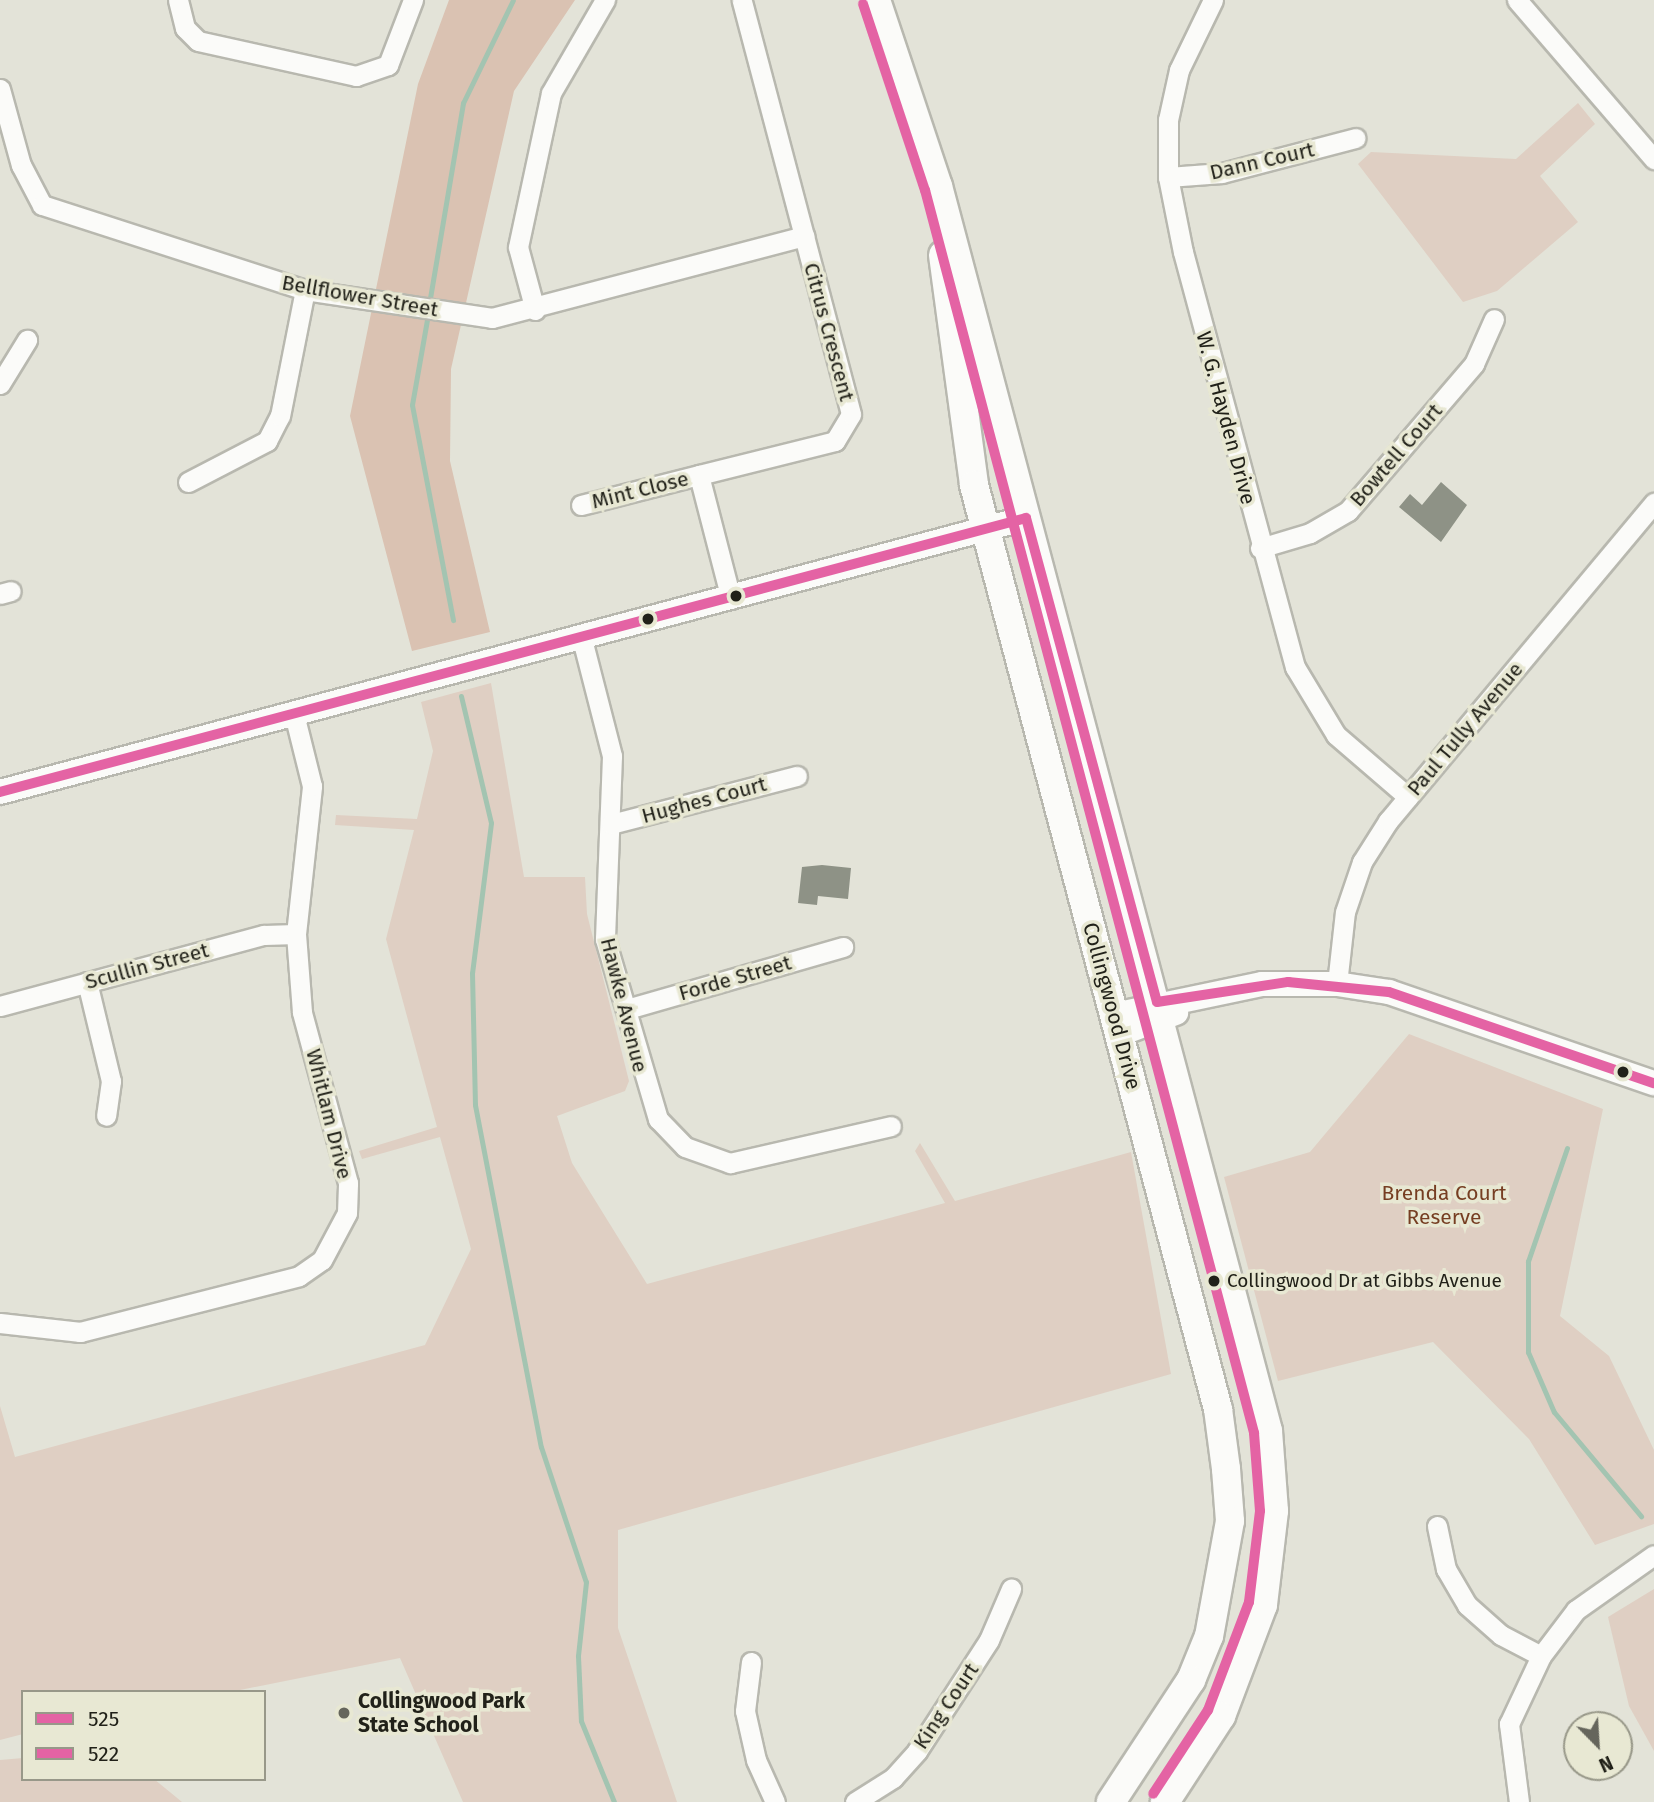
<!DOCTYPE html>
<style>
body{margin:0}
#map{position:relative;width:1654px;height:1802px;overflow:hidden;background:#e3e3d8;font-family:"Fira Sans",sans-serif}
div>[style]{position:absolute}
.green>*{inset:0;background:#dfcfc3}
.forest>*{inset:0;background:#dac2b2}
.stream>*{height:5px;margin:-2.5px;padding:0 2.5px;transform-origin:2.5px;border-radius:2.5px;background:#a3c4b1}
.building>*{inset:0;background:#8e9286}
.roads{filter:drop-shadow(2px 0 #b8b8af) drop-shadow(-2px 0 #b8b8af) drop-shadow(0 2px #b8b8af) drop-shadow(0 -2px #b8b8af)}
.minor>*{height:19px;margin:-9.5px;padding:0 9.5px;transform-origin:9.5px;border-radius:9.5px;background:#fbfbf9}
.tertiary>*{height:24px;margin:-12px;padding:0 12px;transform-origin:12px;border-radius:12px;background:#fbfbf9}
.secondary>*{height:28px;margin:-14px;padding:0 14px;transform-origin:14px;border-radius:14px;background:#fbfbf9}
.bus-1>*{height:10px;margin:-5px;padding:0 5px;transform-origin:5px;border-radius:5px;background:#e463a4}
.bus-2>*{height:10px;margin:-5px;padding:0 5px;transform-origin:5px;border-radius:5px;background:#e463a4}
.dots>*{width:19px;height:19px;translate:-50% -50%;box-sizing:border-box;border:4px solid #e8e8d3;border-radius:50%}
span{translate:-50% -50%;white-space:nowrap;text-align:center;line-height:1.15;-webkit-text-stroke:7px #e8e8d3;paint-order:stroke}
.bus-label{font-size:19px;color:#212119}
.left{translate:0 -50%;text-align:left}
.street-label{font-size:21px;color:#212119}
.park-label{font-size:21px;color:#763e22}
.poi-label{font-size:21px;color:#212119;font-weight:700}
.legend{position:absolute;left:21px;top:1690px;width:245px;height:91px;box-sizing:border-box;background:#e8e8d3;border:2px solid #989889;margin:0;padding:9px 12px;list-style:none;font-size:21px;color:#212119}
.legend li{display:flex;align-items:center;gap:14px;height:35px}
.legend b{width:35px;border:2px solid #989889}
.north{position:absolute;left:1563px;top:1711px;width:70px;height:70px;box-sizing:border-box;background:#e8e8d3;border:2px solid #989889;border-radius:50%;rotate:156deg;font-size:19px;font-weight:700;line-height:28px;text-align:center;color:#212119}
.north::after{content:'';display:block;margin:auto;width:24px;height:32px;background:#65655c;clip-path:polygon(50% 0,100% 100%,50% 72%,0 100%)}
</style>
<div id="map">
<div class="green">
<div style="clip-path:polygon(1578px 103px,1595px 124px,1540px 176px,1578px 222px,1497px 291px,1463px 302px,1358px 164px,1371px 152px,1516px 159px)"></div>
<div style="clip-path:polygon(491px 683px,524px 877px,585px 877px,587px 914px,629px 1081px,625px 1091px,557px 1116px,572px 1163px,647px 1284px,945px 1203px,915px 1151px,920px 1143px,955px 1201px,1131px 1152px,1171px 1374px,618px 1530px,618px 1628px,677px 1802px,463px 1802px,400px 1658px,230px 1692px,23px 1692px,23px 1734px,0 1740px,0 1406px,15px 1457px,425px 1345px,471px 1249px,440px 1137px,362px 1159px,359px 1151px,437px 1127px,386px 939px,414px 830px,335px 825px,336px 815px,417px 819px,433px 751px,421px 702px)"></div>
<div style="clip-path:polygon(1409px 1034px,1603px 1109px,1560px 1316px,1609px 1356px,1654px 1450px,1654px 1524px,1595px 1545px,1529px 1439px,1433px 1342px,1278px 1381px,1224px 1177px,1310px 1152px)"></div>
<div style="clip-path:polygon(1654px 1589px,1654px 1751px,1629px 1706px,1608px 1617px)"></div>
<div style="clip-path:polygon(23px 1758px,23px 1779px,154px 1779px,182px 1802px,0 1802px,0 1760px)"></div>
</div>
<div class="forest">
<div style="clip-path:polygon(449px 0,575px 0,514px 91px,451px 369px,450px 461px,490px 632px,412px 651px,350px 416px,418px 84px)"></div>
</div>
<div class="stream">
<div style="left:429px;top:304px;width:204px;rotate:-80.4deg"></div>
<div style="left:463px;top:103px;width:114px;rotate:-64.1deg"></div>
<div style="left:428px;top:314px;width:92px;rotate:100deg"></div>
<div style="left:412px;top:405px;width:219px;rotate:79.2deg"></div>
<div style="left:461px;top:696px;width:130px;rotate:76.7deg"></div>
<div style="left:491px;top:823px;width:151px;rotate:97.2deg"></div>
<div style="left:472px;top:973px;width:132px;rotate:88.7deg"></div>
<div style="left:475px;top:1105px;width:348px;rotate:79.1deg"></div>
<div style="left:541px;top:1447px;width:142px;rotate:71.6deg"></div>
<div style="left:586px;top:1582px;width:74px;rotate:96.2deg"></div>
<div style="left:578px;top:1656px;width:65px;rotate:87.4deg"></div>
<div style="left:581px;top:1721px;width:87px;rotate:67.8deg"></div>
<div style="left:1567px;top:1148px;width:120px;rotate:109deg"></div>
<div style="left:1528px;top:1261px;width:91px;rotate:90deg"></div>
<div style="left:1528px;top:1352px;width:65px;rotate:66.6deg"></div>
<div style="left:1554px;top:1412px;width:136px;rotate:50.1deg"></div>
</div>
<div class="building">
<div style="clip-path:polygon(1441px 482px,1467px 505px,1441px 542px,1399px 507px,1410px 494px,1422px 505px)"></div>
<div style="clip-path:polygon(822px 865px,851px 868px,848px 899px,818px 896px,817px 905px,798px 903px,802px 867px)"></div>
</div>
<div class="roads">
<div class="minor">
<div style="left:178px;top:0;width:29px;rotate:76deg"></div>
<div style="left:185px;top:28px;width:18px;rotate:45deg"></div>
<div style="left:198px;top:41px;width:162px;rotate:12.5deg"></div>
<div style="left:356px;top:76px;width:34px;rotate:-19deg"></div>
<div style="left:388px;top:65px;width:70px;rotate:-69deg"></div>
<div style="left:1213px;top:0;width:78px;rotate:115.9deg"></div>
<div style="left:1179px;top:70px;width:51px;rotate:102.4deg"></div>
<div style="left:1168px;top:120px;width:57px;rotate:90deg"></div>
<div style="left:1168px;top:177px;width:76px;rotate:78.7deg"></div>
<div style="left:1183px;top:252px;width:430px;rotate:74.9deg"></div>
<div style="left:1295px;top:667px;width:79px;rotate:58.9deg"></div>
<div style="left:1336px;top:735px;width:95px;rotate:40.7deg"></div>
<div style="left:1517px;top:0;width:210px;rotate:49.3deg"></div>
<div style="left:0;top:89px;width:79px;rotate:74.6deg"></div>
<div style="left:21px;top:165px;width:45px;rotate:62.3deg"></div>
<div style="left:42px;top:205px;width:276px;rotate:17.9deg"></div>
<div style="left:305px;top:290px;width:189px;rotate:8.5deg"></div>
<div style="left:492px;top:318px;width:323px;rotate:-14.7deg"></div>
<div style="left:1168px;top:177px;width:54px;rotate:-4.2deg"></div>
<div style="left:1222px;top:173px;width:138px;rotate:-14.7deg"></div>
<div style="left:535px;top:310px;width:65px;rotate:-105.1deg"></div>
<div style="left:518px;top:247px;width:157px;rotate:-77.9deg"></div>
<div style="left:551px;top:93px;width:108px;rotate:-59.9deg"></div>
<div style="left:0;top:384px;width:52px;rotate:-58.5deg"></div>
<div style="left:188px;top:482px;width:89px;rotate:-27.4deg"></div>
<div style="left:267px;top:441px;width:28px;rotate:-63deg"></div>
<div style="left:280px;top:416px;width:128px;rotate:-78.8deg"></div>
<div style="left:581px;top:505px;width:122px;rotate:-14.3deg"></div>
<div style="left:1260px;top:548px;width:52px;rotate:-16.7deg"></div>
<div style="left:1310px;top:533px;width:44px;rotate:-30.1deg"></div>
<div style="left:1348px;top:511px;width:194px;rotate:-49.4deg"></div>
<div style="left:1474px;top:364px;width:49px;rotate:-66deg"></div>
<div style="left:0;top:594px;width:11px;rotate:-15deg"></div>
<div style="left:731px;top:599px;width:128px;rotate:-104.5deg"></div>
<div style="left:699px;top:475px;width:140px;rotate:-14deg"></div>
<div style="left:835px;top:441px;width:31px;rotate:-59deg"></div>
<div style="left:851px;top:414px;width:428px;rotate:-104.8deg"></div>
<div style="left:582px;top:639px;width:121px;rotate:75.6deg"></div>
<div style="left:612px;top:756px;width:183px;rotate:92.2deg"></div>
<div style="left:605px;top:939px;width:188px;rotate:73.6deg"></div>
<div style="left:658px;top:1119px;width:39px;rotate:46deg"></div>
<div style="left:685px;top:1147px;width:48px;rotate:19.6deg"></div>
<div style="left:730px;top:1163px;width:165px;rotate:-12.9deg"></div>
<div style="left:611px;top:824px;width:192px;rotate:-14.5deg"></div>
<div style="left:87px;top:982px;width:102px;rotate:76.4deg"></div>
<div style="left:111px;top:1081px;width:35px;rotate:98deg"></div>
<div style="left:1337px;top:984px;width:72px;rotate:-83.7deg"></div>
<div style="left:1345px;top:912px;width:53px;rotate:-71.2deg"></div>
<div style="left:1362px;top:862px;width:49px;rotate:-57.6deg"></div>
<div style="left:1388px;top:821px;width:415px;rotate:-50.1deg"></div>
<div style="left:0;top:1006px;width:273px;rotate:-15.1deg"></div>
<div style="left:264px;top:935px;width:32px;rotate:-2deg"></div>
<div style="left:627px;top:1009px;width:225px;rotate:-16deg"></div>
<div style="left:0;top:1323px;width:81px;rotate:6.4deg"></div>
<div style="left:80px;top:1332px;width:226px;rotate:-14.3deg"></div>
<div style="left:299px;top:1276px;width:28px;rotate:-35deg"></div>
<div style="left:322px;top:1260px;width:53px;rotate:-62deg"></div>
<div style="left:347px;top:1213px;width:30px;rotate:-88deg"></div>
<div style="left:348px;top:1183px;width:177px;rotate:-105.1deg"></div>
<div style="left:302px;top:1012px;width:78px;rotate:-94.4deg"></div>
<div style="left:296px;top:934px;width:149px;rotate:-83.8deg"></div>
<div style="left:312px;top:786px;width:74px;rotate:-104deg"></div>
<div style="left:1437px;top:1526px;width:44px;rotate:78.2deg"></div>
<div style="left:1446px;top:1569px;width:42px;rotate:59.7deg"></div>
<div style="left:1467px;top:1605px;width:45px;rotate:41.4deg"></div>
<div style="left:1501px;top:1635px;width:45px;rotate:27.7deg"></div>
<div style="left:751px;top:1662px;width:49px;rotate:97deg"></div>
<div style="left:745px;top:1711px;width:50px;rotate:77.3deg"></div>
<div style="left:756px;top:1760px;width:46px;rotate:65.7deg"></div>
<div style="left:855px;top:1802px;width:45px;rotate:-32.3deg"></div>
<div style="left:893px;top:1778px;width:36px;rotate:-48deg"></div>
<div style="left:917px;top:1751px;width:132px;rotate:-57deg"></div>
<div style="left:989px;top:1640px;width:56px;rotate:-66.7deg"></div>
<div style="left:1519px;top:1802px;width:79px;rotate:-97.3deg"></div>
<div style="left:1509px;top:1724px;width:75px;rotate:-64.8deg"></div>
<div style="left:1541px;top:1656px;width:58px;rotate:-52.7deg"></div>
<div style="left:1576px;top:1610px;width:95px;rotate:-35.2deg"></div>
</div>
<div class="tertiary">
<div style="left:0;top:792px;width:1062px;rotate:-14.95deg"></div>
<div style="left:1114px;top:1015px;width:151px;rotate:-11.8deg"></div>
<div style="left:1262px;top:984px;width:75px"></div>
<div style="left:1337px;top:984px;width:53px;rotate:8.7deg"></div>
<div style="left:1389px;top:992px;width:280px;rotate:19deg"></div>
<div style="left:1120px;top:1034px;width:60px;rotate:-20.6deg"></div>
</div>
<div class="secondary">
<div style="left:876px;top:0;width:196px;rotate:71.6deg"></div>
<div style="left:938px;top:186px;width:1288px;rotate:75.15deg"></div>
<div style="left:1268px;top:1431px;width:80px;rotate:85.7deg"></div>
<div style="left:1274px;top:1511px;width:95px;rotate:96.7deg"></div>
<div style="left:1263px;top:1605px;width:119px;rotate:110.7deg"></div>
<div style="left:1221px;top:1716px;width:103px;rotate:123.1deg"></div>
<div style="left:943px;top:255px;width:232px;rotate:82.3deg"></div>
<div style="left:974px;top:485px;width:956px;rotate:75.21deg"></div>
<div style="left:1218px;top:1409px;width:61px;rotate:82.4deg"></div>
<div style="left:1226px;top:1469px;width:52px;rotate:85.6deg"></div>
<div style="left:1230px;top:1521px;width:117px;rotate:100.3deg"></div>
<div style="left:1209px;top:1636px;width:48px;rotate:112.2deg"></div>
<div style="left:1191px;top:1680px;width:146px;rotate:123.3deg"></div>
</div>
</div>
<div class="bus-1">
<div style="left:0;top:792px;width:1062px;rotate:-14.95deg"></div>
<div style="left:1026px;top:518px;width:501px;rotate:74.86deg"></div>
<div style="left:1157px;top:1002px;width:133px;rotate:-8.7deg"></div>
<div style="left:1288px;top:982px;width:101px;rotate:5.7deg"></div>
<div style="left:1389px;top:992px;width:280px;rotate:19deg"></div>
</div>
<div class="bus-2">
<div style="left:863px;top:4px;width:196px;rotate:71.6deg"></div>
<div style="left:925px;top:190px;width:1286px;rotate:75.17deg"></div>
<div style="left:1254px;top:1433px;width:78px;rotate:85.6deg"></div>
<div style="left:1260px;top:1511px;width:92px;rotate:96.9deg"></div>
<div style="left:1249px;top:1602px;width:116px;rotate:110.8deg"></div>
<div style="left:1208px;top:1710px;width:100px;rotate:123.2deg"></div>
</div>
<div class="dots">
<div style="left:736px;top:596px;background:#212119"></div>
<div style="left:648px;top:619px;background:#212119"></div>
<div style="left:1623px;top:1072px;background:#212119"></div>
<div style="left:1214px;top:1281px;background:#212119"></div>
<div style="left:344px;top:1713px;background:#65655c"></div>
</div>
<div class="bus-label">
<span class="left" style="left:1227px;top:1281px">Collingwood Dr at Gibbs Avenue</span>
</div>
<div class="street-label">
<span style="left:1262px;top:161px;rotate:-13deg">Dann Court</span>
<span style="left:360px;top:296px;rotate:10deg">Bellflower Street</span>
<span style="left:829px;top:332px;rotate:75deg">Citrus Crescent</span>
<span style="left:1226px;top:418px;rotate:75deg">W. G. Hayden Drive</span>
<span style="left:1396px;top:455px;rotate:-49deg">Bowtell Court</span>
<span style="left:640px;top:490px;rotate:-14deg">Mint Close</span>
<span style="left:1465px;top:729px;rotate:-50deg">Paul Tully Avenue</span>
<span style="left:704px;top:800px;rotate:-15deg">Hughes Court</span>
<span style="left:147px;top:966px;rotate:-15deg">Scullin Street</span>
<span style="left:735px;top:978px;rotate:-16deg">Forde Street</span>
<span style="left:624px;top:1005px;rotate:76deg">Hawke Avenue</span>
<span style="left:1112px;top:1006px;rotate:75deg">Collingwood Drive</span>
<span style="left:329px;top:1114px;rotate:76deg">Whitlam Drive</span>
<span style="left:946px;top:1706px;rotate:-56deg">King Court</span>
</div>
<div class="park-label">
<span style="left:1444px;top:1205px">Brenda Court<br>Reserve</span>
</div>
<div class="poi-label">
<span class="left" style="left:358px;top:1713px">Collingwood Park<br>State School</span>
</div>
<ul class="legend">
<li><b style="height:9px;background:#e463a4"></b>525</li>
<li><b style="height:9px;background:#e463a4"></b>522</li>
</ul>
<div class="north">N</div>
</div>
